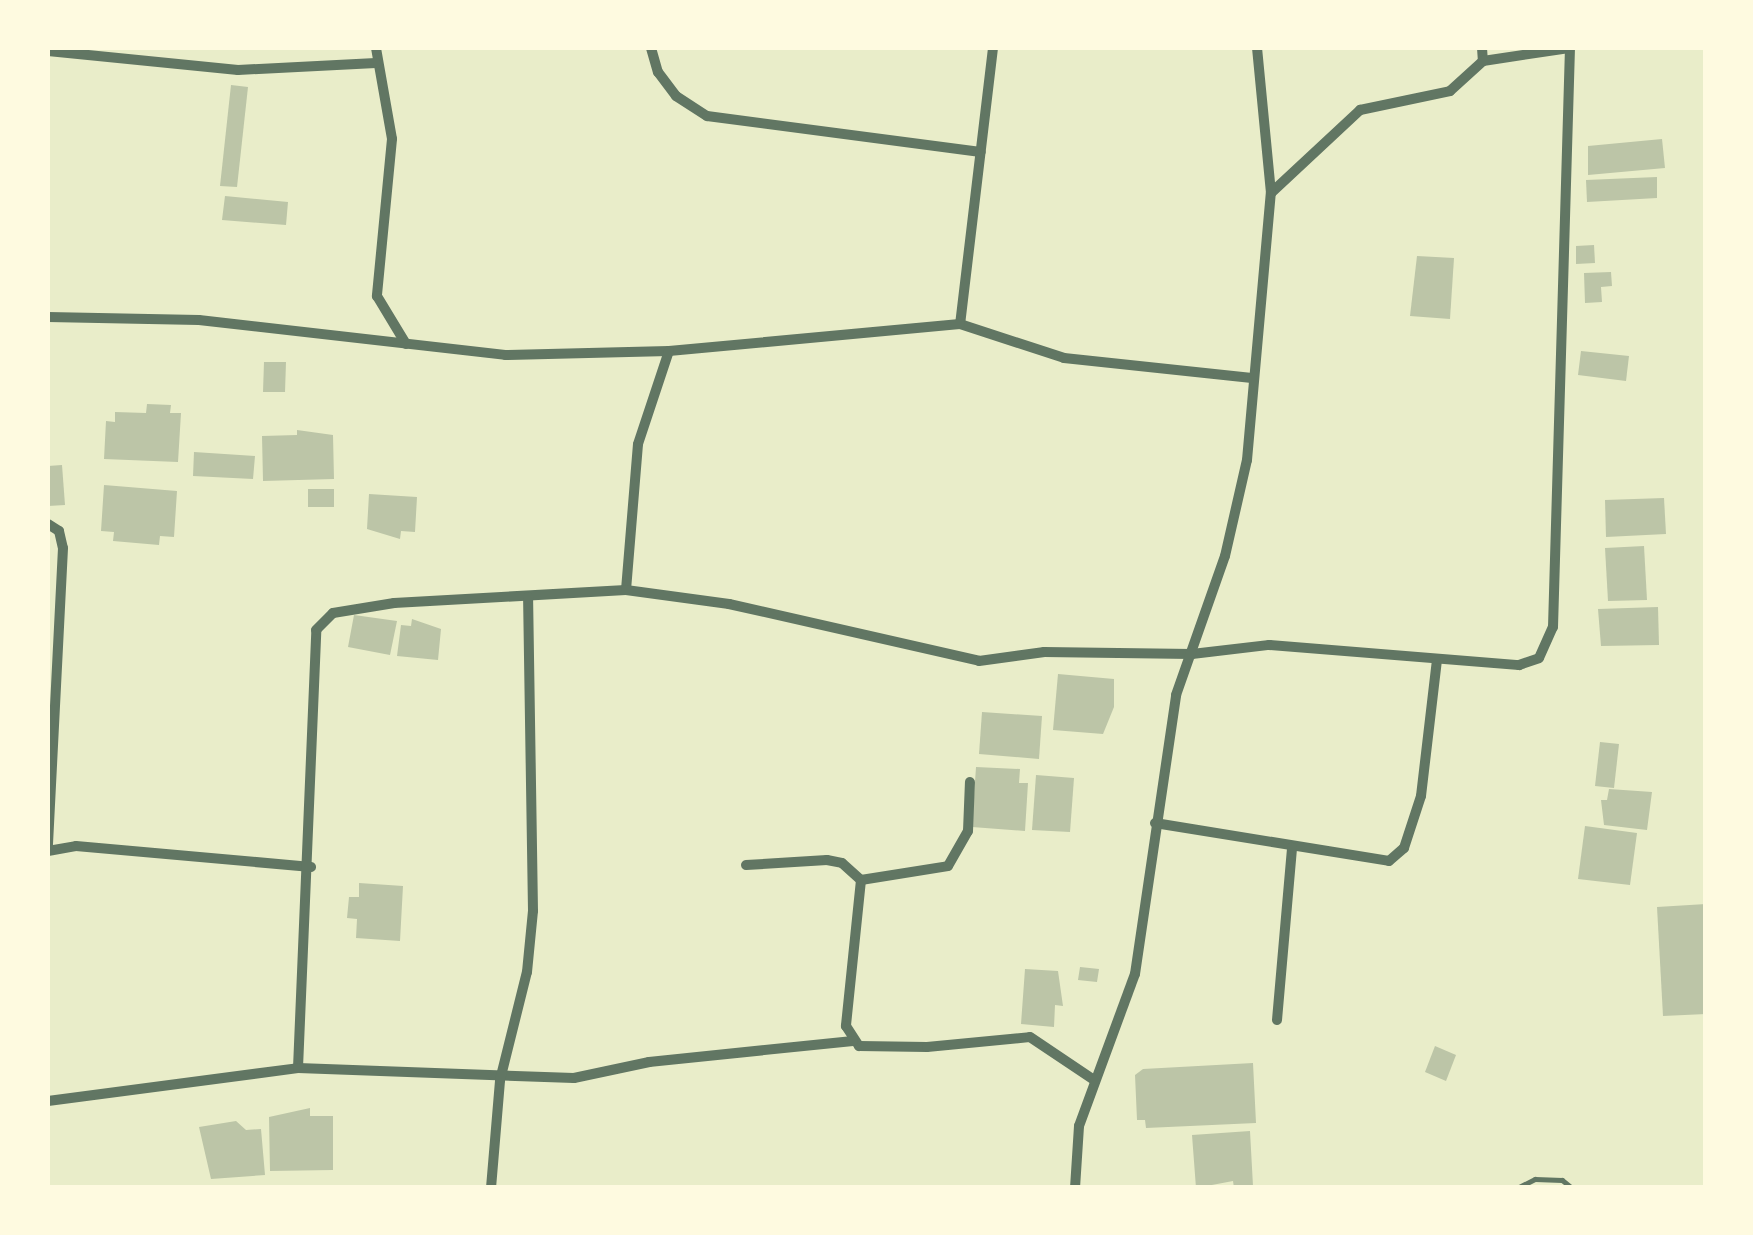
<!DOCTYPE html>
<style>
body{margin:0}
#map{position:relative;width:1753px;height:1235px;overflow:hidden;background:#e9edc9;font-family:"Work Sans",sans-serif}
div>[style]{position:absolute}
.building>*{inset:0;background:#bcc5a7}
.service>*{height:5px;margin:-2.5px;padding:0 2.5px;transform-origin:2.5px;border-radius:2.5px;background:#617663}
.minor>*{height:10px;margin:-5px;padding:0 5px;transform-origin:5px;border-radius:5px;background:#617663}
span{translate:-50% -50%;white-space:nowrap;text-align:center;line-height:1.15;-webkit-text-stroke:10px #fefae0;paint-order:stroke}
.frame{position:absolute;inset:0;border:50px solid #fefae0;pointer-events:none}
</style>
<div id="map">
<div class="building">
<div style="clip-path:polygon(231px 85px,248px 87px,237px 187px,220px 186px)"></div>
<div style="clip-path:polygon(1662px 139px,1665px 168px,1588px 175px,1588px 146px)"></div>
<div style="clip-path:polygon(1657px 177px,1657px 198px,1587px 202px,1586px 180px)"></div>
<div style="clip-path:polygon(225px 196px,288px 202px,286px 225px,222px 220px)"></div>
<div style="clip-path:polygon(1594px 245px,1595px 263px,1576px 264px,1576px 246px)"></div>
<div style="clip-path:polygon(1417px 256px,1454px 258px,1450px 319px,1410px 316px)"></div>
<div style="clip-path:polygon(1611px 272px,1612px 286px,1601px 287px,1602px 302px,1585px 303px,1584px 273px)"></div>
<div style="clip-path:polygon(1581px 351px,1629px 356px,1626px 381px,1578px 375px)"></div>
<div style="clip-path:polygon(264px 362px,286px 362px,285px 392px,263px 392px)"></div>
<div style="clip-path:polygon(147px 404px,171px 405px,170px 413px,181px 413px,178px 462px,104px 459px,106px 421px,115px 422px,115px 412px,146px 413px)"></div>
<div style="clip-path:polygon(297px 430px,333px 435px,334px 479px,263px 481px,262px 436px,297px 435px)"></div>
<div style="clip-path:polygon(194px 452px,255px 456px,253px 479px,193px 476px)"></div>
<div style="clip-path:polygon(62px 465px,65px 505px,48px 506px,48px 466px)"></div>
<div style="clip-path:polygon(104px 485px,177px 491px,174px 537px,160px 536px,159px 545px,113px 541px,114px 532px,101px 531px)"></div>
<div style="clip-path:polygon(308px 489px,334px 489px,334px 507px,308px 507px)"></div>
<div style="clip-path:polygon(369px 494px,417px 497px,415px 532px,401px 531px,400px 539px,367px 529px)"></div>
<div style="clip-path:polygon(1664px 498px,1666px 534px,1606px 537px,1605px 500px)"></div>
<div style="clip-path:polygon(1644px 546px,1647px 600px,1608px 601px,1605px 548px)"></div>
<div style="clip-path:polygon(1658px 607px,1659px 645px,1601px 646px,1598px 609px)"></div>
<div style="clip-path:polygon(354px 615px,397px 621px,390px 655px,348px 647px)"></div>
<div style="clip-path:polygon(412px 619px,441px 629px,438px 660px,397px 656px,401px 625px,411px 626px)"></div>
<div style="clip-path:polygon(1058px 674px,1114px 679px,1114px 707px,1103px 734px,1053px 730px)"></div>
<div style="clip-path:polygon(982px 712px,1042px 716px,1039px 759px,979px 754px)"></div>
<div style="clip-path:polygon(1600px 742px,1619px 744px,1614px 788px,1595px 786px)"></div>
<div style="clip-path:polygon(976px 767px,1020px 769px,1019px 783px,1028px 783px,1025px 831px,972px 827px)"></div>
<div style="clip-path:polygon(1036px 775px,1074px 778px,1070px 832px,1032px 830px)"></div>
<div style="clip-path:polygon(1609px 789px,1652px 792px,1647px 830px,1604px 825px,1601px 800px,1607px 800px)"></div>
<div style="clip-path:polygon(1585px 826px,1637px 833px,1630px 885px,1578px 879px)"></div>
<div style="clip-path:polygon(359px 883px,403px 886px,400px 941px,356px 938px,357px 919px,347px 918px,349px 897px,359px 897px)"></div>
<div style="clip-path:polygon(1706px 904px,1706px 1014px,1663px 1016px,1657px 907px)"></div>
<div style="clip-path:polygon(1080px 967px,1099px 969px,1097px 982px,1078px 980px)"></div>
<div style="clip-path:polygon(1025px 969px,1058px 971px,1063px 1006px,1055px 1005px,1054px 1027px,1021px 1024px)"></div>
<div style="clip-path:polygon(1435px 1046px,1456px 1055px,1446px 1081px,1425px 1072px)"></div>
<div style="clip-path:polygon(1253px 1063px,1256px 1123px,1146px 1128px,1145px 1120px,1137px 1120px,1135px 1075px,1143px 1069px)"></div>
<div style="clip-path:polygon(310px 1108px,310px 1116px,333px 1116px,333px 1170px,270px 1171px,269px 1117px)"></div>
<div style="clip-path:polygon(236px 1121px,246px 1130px,261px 1129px,265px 1175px,211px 1179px,199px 1127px)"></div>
<div style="clip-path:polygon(1250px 1131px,1253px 1186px,1234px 1188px,1233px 1181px,1196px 1188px,1192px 1135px)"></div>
</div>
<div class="service">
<div style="left:1517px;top:1188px;width:20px;rotate:-27deg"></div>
<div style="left:1535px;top:1179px;width:27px;rotate:2deg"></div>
<div style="left:1562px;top:1180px;width:13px;rotate:39deg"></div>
</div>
<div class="minor">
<div style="left:376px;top:48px;width:92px;rotate:80deg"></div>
<div style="left:392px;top:139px;width:158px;rotate:95.5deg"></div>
<div style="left:377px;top:296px;width:56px;rotate:58.9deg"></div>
<div style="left:651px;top:48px;width:25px;rotate:74deg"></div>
<div style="left:658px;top:72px;width:30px;rotate:53deg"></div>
<div style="left:676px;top:96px;width:37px;rotate:33deg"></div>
<div style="left:707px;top:116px;width:276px;rotate:7.5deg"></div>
<div style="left:993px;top:48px;width:278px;rotate:96.8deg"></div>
<div style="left:960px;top:324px;width:109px;rotate:18.1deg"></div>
<div style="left:1064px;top:358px;width:189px;rotate:6.1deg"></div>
<div style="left:1482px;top:48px;width:13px;rotate:86deg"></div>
<div style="left:1483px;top:61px;width:87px;rotate:-8.6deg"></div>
<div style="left:48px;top:51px;width:191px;rotate:5.7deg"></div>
<div style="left:238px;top:70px;width:138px;rotate:-2.9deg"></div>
<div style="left:1271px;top:193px;width:122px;rotate:-43deg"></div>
<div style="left:1360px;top:110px;width:92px;rotate:-11.9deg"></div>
<div style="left:1450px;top:91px;width:45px;rotate:-42.3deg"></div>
<div style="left:48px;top:317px;width:151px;rotate:1.1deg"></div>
<div style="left:199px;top:320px;width:308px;rotate:6.5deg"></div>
<div style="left:505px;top:355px;width:164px;rotate:-1.4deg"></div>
<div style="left:669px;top:351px;width:292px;rotate:-5.3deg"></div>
<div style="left:48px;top:524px;width:13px;rotate:32deg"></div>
<div style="left:59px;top:531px;width:17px;rotate:77deg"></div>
<div style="left:63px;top:548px;width:300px;rotate:92.9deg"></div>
<div style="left:626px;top:590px;width:146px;rotate:-85.3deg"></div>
<div style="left:638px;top:444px;width:98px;rotate:-71.6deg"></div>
<div style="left:1155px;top:823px;width:237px;rotate:9.2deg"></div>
<div style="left:1389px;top:861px;width:20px;rotate:-41deg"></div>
<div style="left:1404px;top:848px;width:55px;rotate:-71.9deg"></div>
<div style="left:1421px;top:796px;width:137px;rotate:-83.3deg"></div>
<div style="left:48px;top:851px;width:28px;rotate:-10deg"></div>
<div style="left:76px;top:846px;width:236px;rotate:5.1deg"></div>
<div style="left:746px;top:865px;width:81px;rotate:-3.5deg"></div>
<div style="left:827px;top:860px;width:15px;rotate:11deg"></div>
<div style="left:842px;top:863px;width:25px;rotate:42deg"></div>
<div style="left:861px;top:880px;width:147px;rotate:95.9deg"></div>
<div style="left:846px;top:1026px;width:24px;rotate:57deg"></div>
<div style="left:859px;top:1046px;width:68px;rotate:0.8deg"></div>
<div style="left:927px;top:1047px;width:103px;rotate:-5.5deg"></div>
<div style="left:1030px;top:1037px;width:77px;rotate:33.9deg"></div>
<div style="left:861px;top:880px;width:88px;rotate:-9.1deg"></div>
<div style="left:948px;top:866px;width:40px;rotate:-60.3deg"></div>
<div style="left:968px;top:831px;width:49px;rotate:-87.7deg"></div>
<div style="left:1277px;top:1020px;width:173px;rotate:-85deg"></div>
<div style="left:298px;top:1068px;width:438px;rotate:-87.6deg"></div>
<div style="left:316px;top:630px;width:24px;rotate:-45deg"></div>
<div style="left:333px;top:613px;width:62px;rotate:-9.3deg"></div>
<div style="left:394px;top:603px;width:232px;rotate:-3.2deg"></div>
<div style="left:626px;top:590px;width:104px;rotate:7.7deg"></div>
<div style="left:729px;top:604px;width:256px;rotate:12.8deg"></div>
<div style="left:979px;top:661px;width:66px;rotate:-7.9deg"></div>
<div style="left:1044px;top:652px;width:148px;rotate:0.8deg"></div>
<div style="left:1192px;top:654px;width:78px;rotate:-6.7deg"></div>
<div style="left:1269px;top:645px;width:251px;rotate:4.6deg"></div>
<div style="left:1519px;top:665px;width:21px;rotate:-19deg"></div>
<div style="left:1539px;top:658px;width:34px;rotate:-66deg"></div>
<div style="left:1553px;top:627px;width:579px;rotate:-88.32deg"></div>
<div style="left:48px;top:1101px;width:252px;rotate:-7.5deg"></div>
<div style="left:298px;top:1068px;width:276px;rotate:2.1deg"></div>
<div style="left:574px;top:1078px;width:77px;rotate:-12deg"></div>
<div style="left:649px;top:1062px;width:205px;rotate:-5.9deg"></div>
<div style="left:491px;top:1188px;width:108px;rotate:-85.2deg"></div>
<div style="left:500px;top:1080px;width:111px;rotate:-76deg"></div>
<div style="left:527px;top:972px;width:61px;rotate:-84.4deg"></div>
<div style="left:533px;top:911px;width:314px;rotate:-90.9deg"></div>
<div style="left:1075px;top:1188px;width:62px;rotate:-86.3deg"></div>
<div style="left:1079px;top:1126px;width:162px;rotate:-69.8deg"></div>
<div style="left:1135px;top:974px;width:282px;rotate:-81.6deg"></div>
<div style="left:1176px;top:695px;width:147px;rotate:-70.6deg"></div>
<div style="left:1225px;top:556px;width:98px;rotate:-77.1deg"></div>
<div style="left:1247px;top:460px;width:268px;rotate:-84.9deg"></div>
<div style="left:1271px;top:193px;width:146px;rotate:-95.5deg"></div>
</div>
<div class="frame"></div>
</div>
